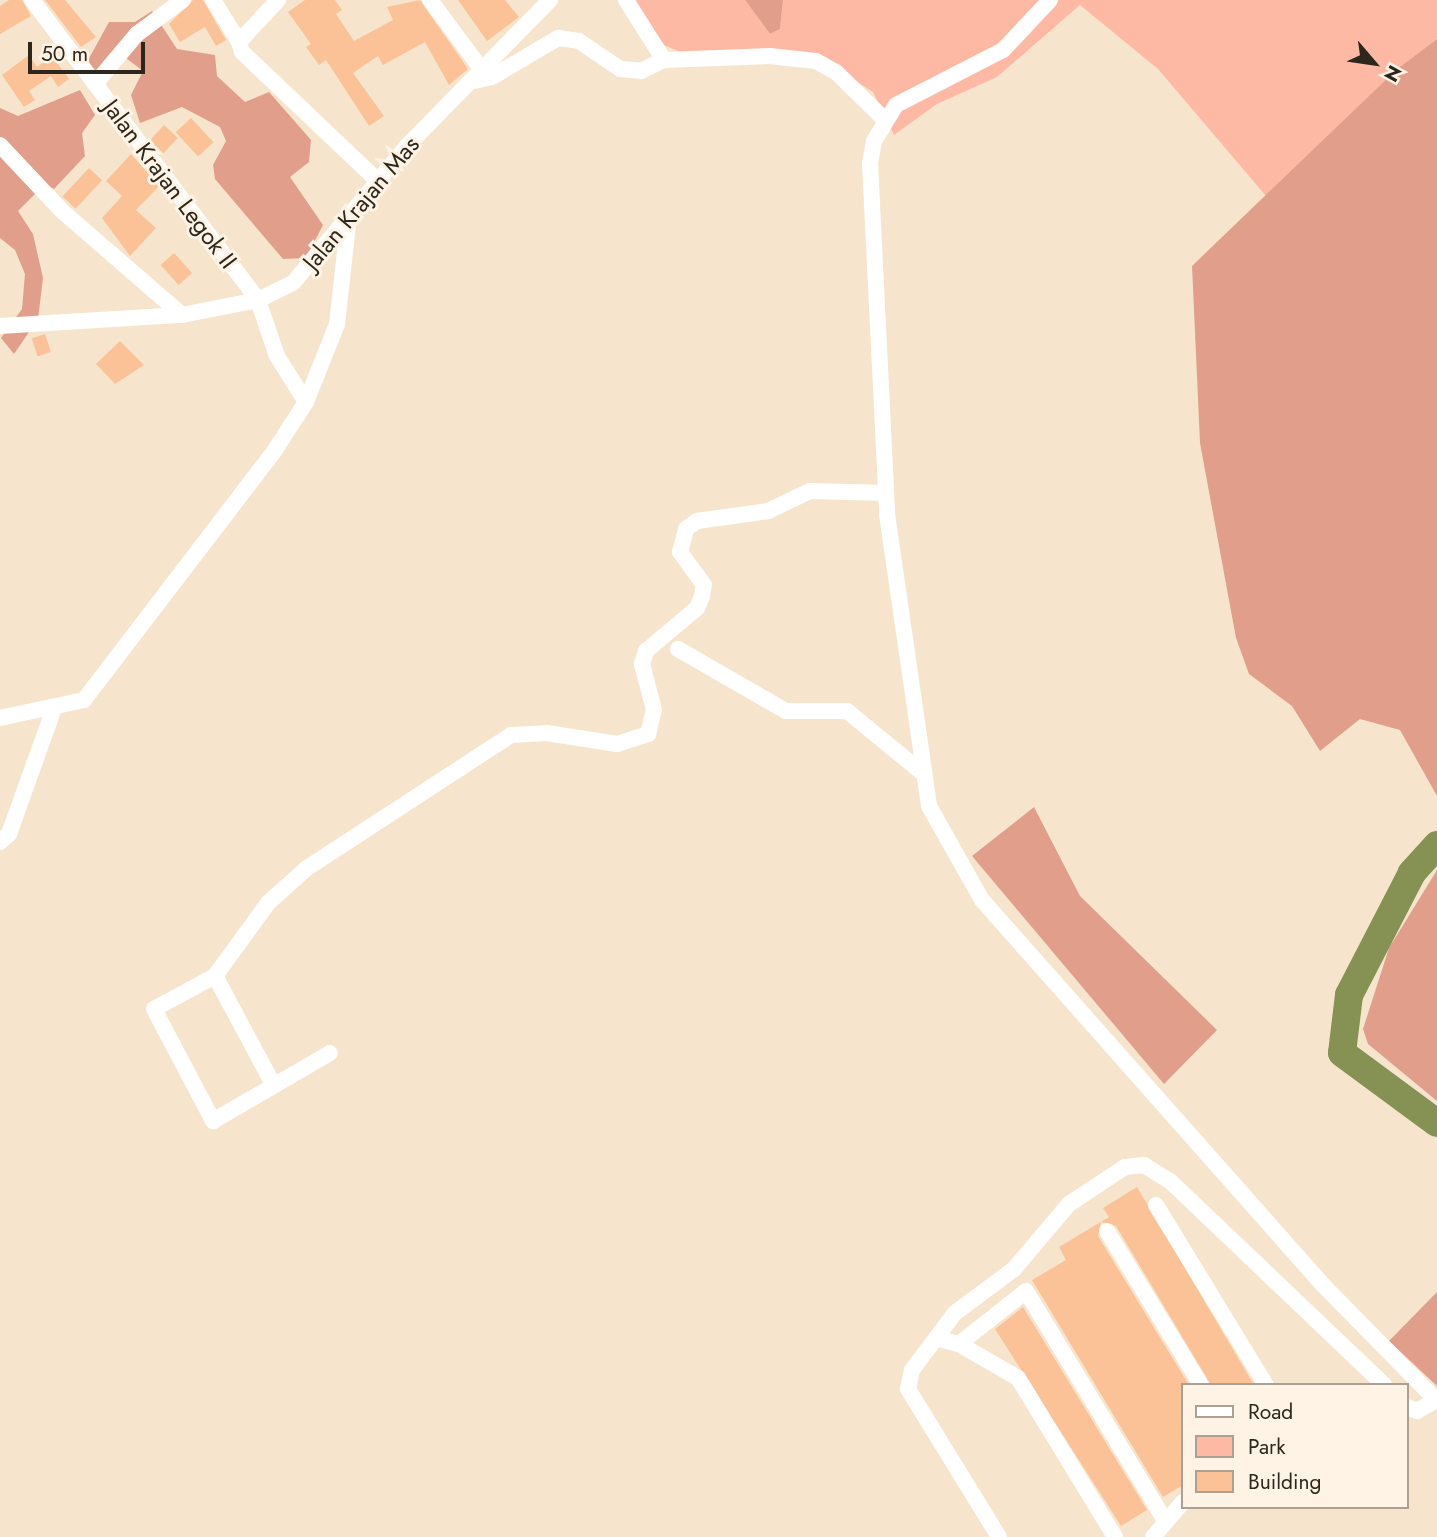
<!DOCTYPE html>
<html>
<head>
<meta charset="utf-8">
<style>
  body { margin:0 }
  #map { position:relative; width:1437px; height:1537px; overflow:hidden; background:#f6e5cc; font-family:Jost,sans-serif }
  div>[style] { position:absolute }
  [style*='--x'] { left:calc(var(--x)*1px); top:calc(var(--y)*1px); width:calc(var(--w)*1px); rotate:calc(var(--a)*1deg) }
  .green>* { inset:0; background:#feb9a5 }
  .forest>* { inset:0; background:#e19e8b }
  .river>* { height:28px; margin:-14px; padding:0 14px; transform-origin:14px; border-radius:14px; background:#859254 }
  .building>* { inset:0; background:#fbc298; transform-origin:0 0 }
  .minor>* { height:16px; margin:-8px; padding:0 8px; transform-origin:8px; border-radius:8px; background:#fff }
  span { translate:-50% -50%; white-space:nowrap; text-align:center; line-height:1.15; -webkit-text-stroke:6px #fef3e4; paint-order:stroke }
  .street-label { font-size:24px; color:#2d261d }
  .legend { position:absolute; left:1181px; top:1383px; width:228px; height:126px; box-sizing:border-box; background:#fef3e4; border:2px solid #aaa194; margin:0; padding:9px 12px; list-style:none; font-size:21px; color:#2d261d }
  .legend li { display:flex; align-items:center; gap:14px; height:35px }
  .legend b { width:35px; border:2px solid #aaa194 }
  .north { position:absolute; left:1339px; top:28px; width:70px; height:70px; -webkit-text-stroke:5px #fef3e4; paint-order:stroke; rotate:119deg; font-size:19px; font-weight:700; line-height:28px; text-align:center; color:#2d261d }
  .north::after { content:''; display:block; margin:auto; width:24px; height:32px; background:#2d261d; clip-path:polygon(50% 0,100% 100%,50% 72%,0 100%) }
  .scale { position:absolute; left:28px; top:42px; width:117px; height:32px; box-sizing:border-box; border:4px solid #2d261d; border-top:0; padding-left:9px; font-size:21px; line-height:24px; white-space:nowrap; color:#2d261d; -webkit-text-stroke:5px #fef3e4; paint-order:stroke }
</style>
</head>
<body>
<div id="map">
  <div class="green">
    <i style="clip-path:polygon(635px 0,745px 0,770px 34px,780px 29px,783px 0,1437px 0,1437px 39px,1397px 69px,1266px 196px,1158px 69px,1080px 5px,997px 77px,937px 104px,894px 135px,873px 92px,815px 55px,680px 52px,664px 45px)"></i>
  </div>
  <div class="forest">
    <i style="clip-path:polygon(745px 0,783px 0,780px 29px,770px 34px)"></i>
    <i style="clip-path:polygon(152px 11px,177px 49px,215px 55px,217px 76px,245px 102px,269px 92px,311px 140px,309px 162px,290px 177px,323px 225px,306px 258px,283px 259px,215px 179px,213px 165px,226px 141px,220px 127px,182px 107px,140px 123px,131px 95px,143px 71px,126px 58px,95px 74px,87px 62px,109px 22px,135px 22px)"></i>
    <i style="clip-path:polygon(1437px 39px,1437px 796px,1400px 730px,1360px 719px,1320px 751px,1292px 706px,1249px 674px,1236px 638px,1200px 443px,1192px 266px,1397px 69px)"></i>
    <i style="clip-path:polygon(80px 90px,95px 115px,82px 133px,85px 156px,54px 189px,45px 184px,18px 211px,33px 234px,43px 278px,38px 319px,14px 354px,1px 338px,22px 309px,25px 274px,15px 250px,0 238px,0 108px,18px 116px)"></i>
    <i style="clip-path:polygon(1034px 807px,1080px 896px,1217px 1030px,1164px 1084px,972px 856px)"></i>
    <i style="clip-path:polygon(1437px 870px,1437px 1101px,1368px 1044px,1363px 1029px,1389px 948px)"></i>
    <i style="clip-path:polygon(1437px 1292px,1437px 1386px,1389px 1341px)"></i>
  </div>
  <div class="river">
    <i style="--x:1437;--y:845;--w:38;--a:132"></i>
    <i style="--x:1412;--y:873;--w:137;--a:117.3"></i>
    <i style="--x:1349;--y:995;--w:58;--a:96.9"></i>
    <i style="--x:1342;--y:1053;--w:118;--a:36.4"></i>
  </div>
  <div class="building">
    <i style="clip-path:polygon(9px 0,22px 0,31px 16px,0 34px,0 6px)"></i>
    <i style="clip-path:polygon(45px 0,65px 0,96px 37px,81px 47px)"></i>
    <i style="clip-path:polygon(193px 0,203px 0,226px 40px,216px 46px,205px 27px,180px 42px,169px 24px)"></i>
    <i style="clip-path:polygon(305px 0,335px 0,342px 10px,336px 14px,354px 41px,393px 20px,387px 7px,420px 0,468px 69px,449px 85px,425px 42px,383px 65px,378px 56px,353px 73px,384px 116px,369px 126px,326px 60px,319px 65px,306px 47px,311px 44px,288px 12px)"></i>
    <i style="clip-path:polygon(458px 0,505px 0,519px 17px,487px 41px)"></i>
    <i style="clip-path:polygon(29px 55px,37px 67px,52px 56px,69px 79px,58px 87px,51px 76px,29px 91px,35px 100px,24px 107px,2px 75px)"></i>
    <i style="left:191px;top:118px;width:33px;height:21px;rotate:47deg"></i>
    <i style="left:164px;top:125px;width:19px;height:21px;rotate:43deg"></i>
    <i style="clip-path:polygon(131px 154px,159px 186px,136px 210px,156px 228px,130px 256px,102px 218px,122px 196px,106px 181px)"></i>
    <i style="left:89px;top:168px;width:18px;height:39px;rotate:43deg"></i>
    <i style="left:174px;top:253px;width:27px;height:18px;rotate:48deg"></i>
    <i style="left:45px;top:334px;width:19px;height:14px;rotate:72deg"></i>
    <i style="clip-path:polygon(120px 341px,144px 365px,115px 384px,96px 364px)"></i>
    <i style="clip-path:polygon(1137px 1187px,1254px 1385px,1211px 1385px,1116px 1226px,1101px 1222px,1098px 1236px,1189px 1385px,1183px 1385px,1183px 1485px,1163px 1497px,1032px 1280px,1066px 1260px,1059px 1247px,1109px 1217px,1103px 1208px)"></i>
    <i style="clip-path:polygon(1023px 1307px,1147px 1510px,1121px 1526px,995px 1329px)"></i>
  </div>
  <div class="minor">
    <i style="--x:32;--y:0;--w:376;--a:53"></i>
    <i style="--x:258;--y:300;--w:59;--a:71.3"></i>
    <i style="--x:277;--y:356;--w:54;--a:57.8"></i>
    <i style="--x:213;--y:0;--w:49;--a:58.2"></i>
    <i style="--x:278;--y:0;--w:57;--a:132.9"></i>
    <i style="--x:239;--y:42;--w:10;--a:73"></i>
    <i style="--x:242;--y:52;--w:189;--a:43.5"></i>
    <i style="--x:430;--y:0;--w:87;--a:53.4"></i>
    <i style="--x:626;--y:0;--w:71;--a:57.7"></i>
    <i style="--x:1050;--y:0;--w:69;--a:133.2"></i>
    <i style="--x:1003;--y:50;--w:120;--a:152.8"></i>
    <i style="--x:896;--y:105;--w:42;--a:121.4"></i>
    <i style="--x:874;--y:141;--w:22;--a:100"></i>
    <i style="--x:870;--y:163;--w:351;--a:87.2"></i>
    <i style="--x:887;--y:514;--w:295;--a:81.8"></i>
    <i style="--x:929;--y:806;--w:108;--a:60.6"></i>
    <i style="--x:982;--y:900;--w:514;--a:48.47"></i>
    <i style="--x:1323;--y:1285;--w:163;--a:45.5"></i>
    <i style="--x:470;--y:82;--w:23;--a:-13"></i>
    <i style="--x:492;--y:77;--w:77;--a:-30.6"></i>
    <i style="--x:558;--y:38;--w:21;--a:8"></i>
    <i style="--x:579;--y:41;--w:50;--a:34.3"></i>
    <i style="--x:620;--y:69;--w:21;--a:5"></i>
    <i style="--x:641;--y:71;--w:25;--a:-26"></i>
    <i style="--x:664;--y:60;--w:106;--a:-2.2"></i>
    <i style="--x:770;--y:56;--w:46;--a:6.2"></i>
    <i style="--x:816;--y:61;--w:23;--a:29"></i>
    <i style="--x:836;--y:72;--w:69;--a:44.4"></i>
    <i style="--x:95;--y:84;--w:65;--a:-50"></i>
    <i style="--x:137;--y:34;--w:57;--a:-36.5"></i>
    <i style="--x:0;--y:145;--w:91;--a:46.8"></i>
    <i style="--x:62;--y:211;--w:159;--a:40.9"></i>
    <i style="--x:0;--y:326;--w:182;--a:-3.5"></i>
    <i style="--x:182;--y:315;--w:77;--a:-11.2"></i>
    <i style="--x:258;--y:300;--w:39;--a:-26"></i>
    <i style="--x:293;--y:283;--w:180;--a:-50.2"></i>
    <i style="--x:408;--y:145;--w:203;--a:-45.6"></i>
    <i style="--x:678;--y:649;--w:125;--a:29.9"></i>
    <i style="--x:786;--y:711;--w:61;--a:0"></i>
    <i style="--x:847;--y:711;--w:99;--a:39.3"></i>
    <i style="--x:0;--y:718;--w:86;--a:-12.1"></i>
    <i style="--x:84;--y:700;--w:311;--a:-52.6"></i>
    <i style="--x:273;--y:453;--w:61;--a:-57.1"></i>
    <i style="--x:306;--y:402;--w:84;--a:-68.3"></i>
    <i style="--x:337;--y:324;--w:101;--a:-83.7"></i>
    <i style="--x:0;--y:842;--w:12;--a:-42"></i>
    <i style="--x:9;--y:834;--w:131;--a:-70.3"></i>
    <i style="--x:215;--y:976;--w:69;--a:151.6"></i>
    <i style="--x:154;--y:1009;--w:127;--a:62.2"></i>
    <i style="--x:213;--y:1121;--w:135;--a:-30.2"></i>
    <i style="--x:273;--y:1084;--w:123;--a:-118.2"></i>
    <i style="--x:215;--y:976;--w:90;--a:-54"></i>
    <i style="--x:268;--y:903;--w:52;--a:-41.9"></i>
    <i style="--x:307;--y:868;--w:244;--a:-33.1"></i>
    <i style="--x:511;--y:735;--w:36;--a:-3"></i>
    <i style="--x:547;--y:733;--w:71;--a:8.9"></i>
    <i style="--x:617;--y:744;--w:33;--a:-18"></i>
    <i style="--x:648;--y:734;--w:25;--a:-76"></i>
    <i style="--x:654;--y:710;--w:48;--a:-104.6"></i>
    <i style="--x:642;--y:664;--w:14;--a:-73"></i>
    <i style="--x:646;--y:651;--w:67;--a:-40.1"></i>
    <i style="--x:697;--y:608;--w:13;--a:-67"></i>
    <i style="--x:702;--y:596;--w:11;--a:-80"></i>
    <i style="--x:704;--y:585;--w:41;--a:-126"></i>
    <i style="--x:680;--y:552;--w:24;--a:-75"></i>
    <i style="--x:686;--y:529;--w:14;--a:-36"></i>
    <i style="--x:697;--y:521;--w:72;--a:-8"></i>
    <i style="--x:768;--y:511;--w:47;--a:-25.5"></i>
    <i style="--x:810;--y:491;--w:76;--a:1.5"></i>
    <i style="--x:1156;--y:1205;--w:211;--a:58.6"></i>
    <i style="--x:1107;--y:1231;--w:180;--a:58.6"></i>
    <i style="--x:936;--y:1338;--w:24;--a:15"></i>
    <i style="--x:959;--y:1344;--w:85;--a:-38.3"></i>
    <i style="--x:1026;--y:1291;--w:270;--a:58.8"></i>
    <i style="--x:959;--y:1344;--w:68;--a:30"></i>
    <i style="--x:1018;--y:1378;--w:186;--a:58.6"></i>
    <i style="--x:1407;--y:1407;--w:11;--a:22"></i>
    <i style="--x:1417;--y:1411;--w:22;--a:-30"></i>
    <i style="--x:999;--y:1537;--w:174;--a:-121.6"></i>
    <i style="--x:908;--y:1389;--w:19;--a:-78"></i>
    <i style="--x:912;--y:1370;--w:71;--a:-53"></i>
    <i style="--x:955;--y:1313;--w:74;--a:-36.7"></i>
    <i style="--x:1014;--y:1269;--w:85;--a:-49.8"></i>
    <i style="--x:1069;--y:1204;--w:67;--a:-33.5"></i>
    <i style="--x:1125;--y:1167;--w:19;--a:-6"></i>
    <i style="--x:1144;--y:1165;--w:31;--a:32"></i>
    <i style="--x:1170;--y:1181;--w:296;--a:43.6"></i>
    <i style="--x:1153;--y:1537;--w:46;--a:-49.4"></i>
  </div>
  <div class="street-label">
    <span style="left:170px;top:184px;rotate:53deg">Jalan Krajan Legok II</span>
    <span style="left:361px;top:203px;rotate:-50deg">Jalan Krajan Mas</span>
  </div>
  <ul class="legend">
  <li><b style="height:9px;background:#fff"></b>Road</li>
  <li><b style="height:19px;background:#feb9a5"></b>Park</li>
  <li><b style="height:19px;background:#fbc298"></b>Building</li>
  </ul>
  <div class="north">N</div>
  <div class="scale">50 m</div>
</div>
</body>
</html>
